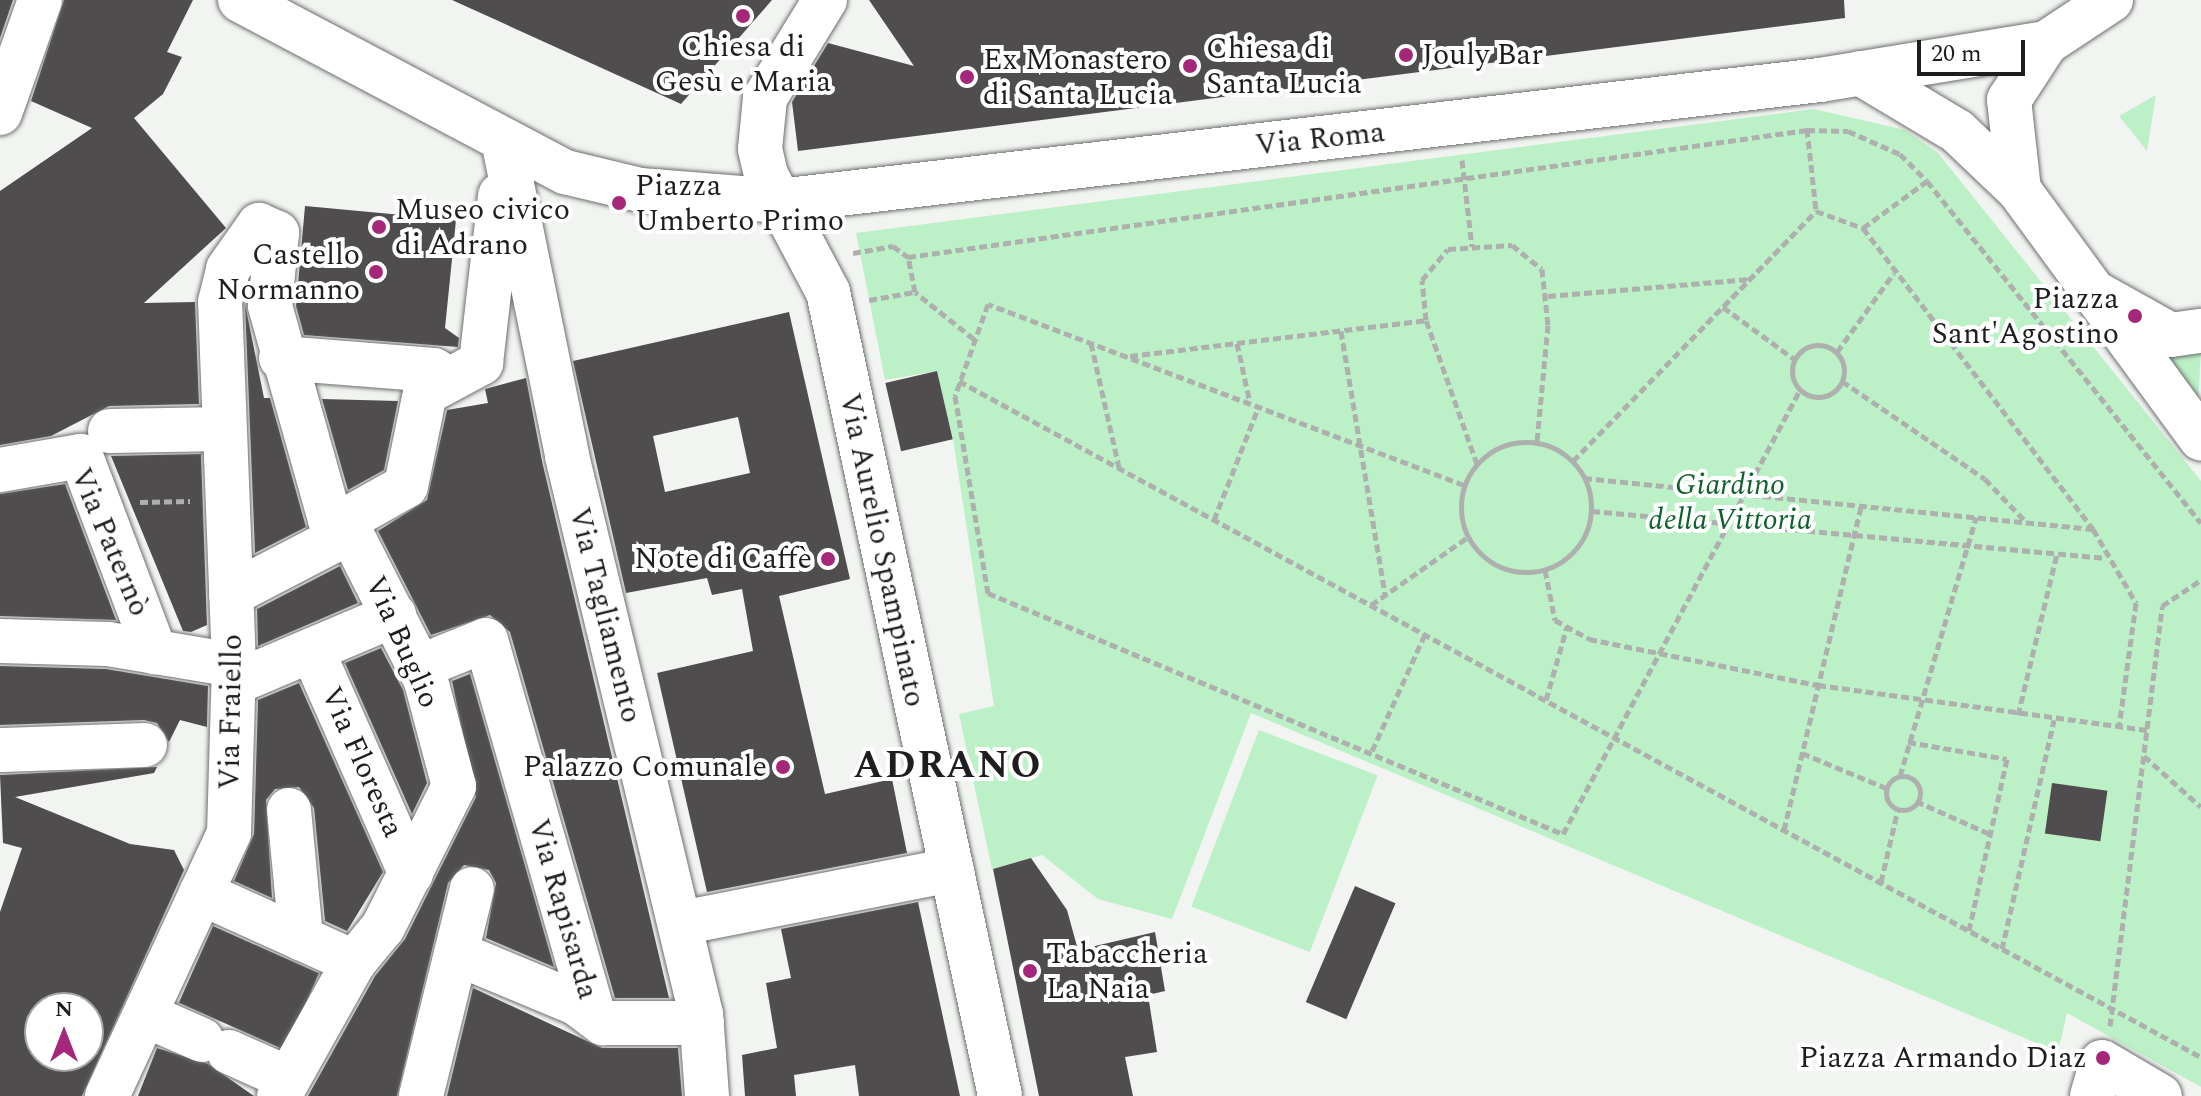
<!DOCTYPE html>
<html>
<head>
<meta charset="utf-8">
<style>
  body { margin:0 }
  #map { position:relative; width:2201px; height:1096px; overflow:hidden; background:#f1f4f1; font-family:Spectral,serif }
  div>[style] { position:absolute }
  [style*='--x'] { left:calc(var(--x)*1px); top:calc(var(--y)*1px); width:calc(var(--w)*1px); rotate:calc(var(--a)*1deg) }
  .green>* { inset:0; background:#bcf0c7; transform-origin:0 0 }
  .building>* { inset:0; background:#504d4e; transform-origin:0 0 }
  .path>* { height:5px; margin-top:-2.5px; transform-origin:0; background:repeating-linear-gradient(90deg,#aeb0ae 0 8px,transparent 0 12px) }
  .path>.ring { margin:-2.5px; padding:0; box-sizing:content-box; background:none; border:5px solid #aeb0ae; border-radius:50% }
  .roads { filter:drop-shadow(0 0 2px #6d6f6d) drop-shadow(0 0 2px #6d6f6d) }
  .minor>* { height:44px; margin:-22px; padding:0 22px; transform-origin:22px; border-radius:22px; background:#fff }
  .dots>* { width:22px; height:22px; translate:-50% -50%; box-sizing:border-box; border:4px solid #fff; border-radius:50% }
  span { translate:-50% -50%; white-space:nowrap; text-align:center; line-height:1.15; -webkit-text-stroke:8px #fff; paint-order:stroke }
  .poi-label { font-size:30px; color:#1d1e1d }
  .left { translate:0 -50%; text-align:left }
  .right { translate:-100% -50%; text-align:right }
  .street-label { font-size:30px; color:#1d1e1d }
  .park-label { font-size:30px; color:#116130; font-style:italic }
  .district-label { font-size:38px; color:#1d1e1d; font-weight:700; letter-spacing:2px }
  .north { position:absolute; left:24px; top:992px; width:80px; height:80px; box-sizing:border-box; background:#fff; border:2px solid #a5a5a5; border-radius:50%; rotate:0deg; font-size:22px; font-weight:700; line-height:32px; text-align:center; color:#1d1e1d }
  .north::after { content:''; display:block; margin:auto; width:28px; height:36px; background:#a42779; clip-path:polygon(50% 0,100% 100%,50% 72%,0 100%) }
  .scale { position:absolute; left:1917px; top:40px; width:108px; height:36px; box-sizing:border-box; border:4px solid #1d1e1d; border-top:0; padding-left:10px; font-size:24px; line-height:28px; white-space:nowrap; color:#1d1e1d; -webkit-text-stroke:6px #fff; paint-order:stroke }
</style>
</head>
<body>
<div id="map">
  <div class="green">
    <i style="clip-path:polygon(2156px 95px,2147px 151px,2119px 116px)"></i>
    <i style="clip-path:polygon(1814px 109px,1905px 130px,1938px 153px,2201px 481px,2201px 1087px,2067px 1013px,2058px 1052px,1251px 713px,1172px 919px,1098px 899px,1042px 855px,992px 869px,959px 714px,994px 706px,953px 439px,937px 371px,885px 380px,856px 233px)"></i>
    <i style="clip-path:polygon(2150px 348px,2201px 348px,2198px 407px)"></i>
    <i style="left:1259px;top:730px;width:127px;height:189px;rotate:21deg"></i>
  </div>
  <div class="building">
    <i style="clip-path:polygon(0 0,13px 0,0 38px)"></i>
    <i style="clip-path:polygon(64px 0,193px 0,167px 52px,182px 57px,163px 94px,134px 118px,226px 228px,144px 303px,195px 302px,199px 404px,109px 406px,51px 436px,0 445px,0 191px,92px 128px,31px 101px)"></i>
    <i style="clip-path:polygon(452px 0,772px 0,681px 104px)"></i>
    <i style="clip-path:polygon(869px 0,1844px 0,1845px 18px,798px 151px,792px 102px,828px 43px,914px 66px)"></i>
    <i style="clip-path:polygon(305px 206px,456px 220px,445px 328px,459px 338px,458px 347px,304px 335px,296px 306px)"></i>
    <i style="clip-path:polygon(245px 304px,264px 398px,270px 398px,306px 527px,255px 553px)"></i>
    <i style="clip-path:polygon(evenodd,789px 312px,850px 579px,779px 596px,825px 794px,892px 779px,907px 853px,707px 892px,657px 673px,753px 651px,742px 589px,712px 595px,707px 578px,626px 593px,573px 361px,789px 312px,738px 417px,750px 473px,665px 492px,653px 436px,738px 417px)"></i>
    <i style="left:937px;top:371px;width:70px;height:53px;rotate:77deg"></i>
    <i style="clip-path:polygon(526px 378px,542px 461px,669px 998px,615px 998px,510px 632px,490px 615px,431px 635px,378px 531px,427px 500px,447px 410px,488px 403px,485px 389px)"></i>
    <i style="clip-path:polygon(322px 399px,398px 401px,384px 470px,348px 490px)"></i>
    <i style="clip-path:polygon(201px 454px,207px 625px,191px 632px,183px 631px,111px 456px)"></i>
    <i style="clip-path:polygon(65px 484px,116px 620px,0 616px,0 494px)"></i>
    <i style="clip-path:polygon(340px 566px,358px 603px,258px 646px,257px 609px)"></i>
    <i style="clip-path:polygon(381px 648px,403px 690px,427px 783px,412px 814px,345px 663px)"></i>
    <i style="clip-path:polygon(0 666px,106px 669px,208px 686px,207px 727px,180px 720px,169px 742px,157px 723px,144px 720px,0 725px)"></i>
    <i style="clip-path:polygon(470px 674px,554px 967px,486px 938px,496px 883px,489px 870px,464px 865px,448px 883px,397px 1096px,308px 1096px,375px 976px,405px 939px,476px 797px,452px 681px)"></i>
    <i style="clip-path:polygon(299px 683px,383px 872px,347px 931px,325px 921px,314px 808px,299px 787px,275px 789px,266px 800px,272px 898px,234px 881px,254px 834px,258px 700px)"></i>
    <i style="clip-path:polygon(evenodd,157px 767px,154px 773px,15px 797px,130px 844px,174px 850px,184px 870px,82px 1096px,0 1096px,0 912px,22px 848px,3px 843px,0 775px,157px 767px,40px 1008px,88px 1008px,88px 1056px,40px 1056px,40px 1008px)"></i>
    <i style="left:2052px;top:783px;width:56px;height:51px;rotate:8deg"></i>
    <i style="clip-path:polygon(1031px 858px,1067px 910px,1078px 950px,1155px 932px,1165px 991px,1148px 995px,1157px 1052px,1125px 1057px,1133px 1096px,1039px 1096px,993px 869px)"></i>
    <i style="left:1355px;top:886px;width:44px;height:126px;rotate:23deg"></i>
    <i style="clip-path:polygon(918px 902px,960px 1096px,859px 1096px,855px 1065px,794px 1075px,796px 1096px,745px 1096px,742px 1055px,777px 1048px,766px 983px,791px 978px,781px 929px)"></i>
    <i style="left:213px;top:926px;width:116px;height:84px;rotate:24deg"></i>
    <i style="clip-path:polygon(473px 988px,602px 1048px,678px 1048px,682px 1096px,447px 1096px)"></i>
    <i style="clip-path:polygon(157px 1048px,208px 1064px,254px 1096px,138px 1096px)"></i>
  </div>
  <div class="path">
    <i style="--x:1807;--y:129;--w:82;--a:83.7"></i>
    <i style="--x:1462;--y:160;--w:87;--a:83.4"></i>
    <i style="--x:1816;--y:211;--w:50;--a:19.9"></i>
    <i style="--x:1863;--y:228;--w:379;--a:52.6"></i>
    <i style="--x:2093;--y:529;--w:86;--a:59.8"></i>
    <i style="--x:2136;--y:603;--w:125;--a:97.8"></i>
    <i style="--x:1863;--y:228;--w:79;--a:-36.3"></i>
    <i style="--x:853;--y:253;--w:41;--a:-9.9"></i>
    <i style="--x:893;--y:246;--w:19;--a:36"></i>
    <i style="--x:1548;--y:296;--w:203;--a:-4.8"></i>
    <i style="--x:869;--y:300;--w:46;--a:-10.1"></i>
    <i style="--x:1723;--y:307;--w:88;--a:36.2"></i>
    <i style="--x:1341;--y:331;--w:266;--a:80.5"></i>
    <i style="--x:974;--y:339;--w:75;--a:-141.5"></i>
    <i style="--x:915;--y:292;--w:36;--a:-101"></i>
    <i style="--x:908;--y:257;--w:908;--a:-8.04"></i>
    <i style="--x:1807;--y:130;--w:41;--a:1.4"></i>
    <i style="--x:1848;--y:131;--w:57;--a:23.9"></i>
    <i style="--x:1900;--y:154;--w:38;--a:45"></i>
    <i style="--x:1927;--y:181;--w:438;--a:51.3"></i>
    <i style="--x:1091;--y:343;--w:127;--a:77.3"></i>
    <i style="--x:1237;--y:343;--w:61;--a:77.8"></i>
    <i class="ring" style="left:1792px;top:345px;width:47px;height:47px"></i>
    <i style="--x:1837;--y:352;--w:97;--a:-54.2"></i>
    <i style="--x:1130;--y:356;--w:298;--a:-6.9"></i>
    <i style="--x:959;--y:381;--w:1414;--a:28.56"></i>
    <i style="--x:1842;--y:381;--w:173;--a:34.4"></i>
    <i style="--x:1985;--y:479;--w:61;--a:46.3"></i>
    <i class="ring" style="left:1461px;top:442px;width:125px;height:125px"></i>
    <i style="--x:1573;--y:461;--w:349;--a:-45.8"></i>
    <i style="--x:1477;--y:464;--w:153;--a:-109.5"></i>
    <i style="--x:1426;--y:320;--w:40;--a:-95.7"></i>
    <i style="--x:1422;--y:280;--w:40;--a:-50"></i>
    <i style="--x:1448;--y:249;--w:64;--a:-3.6"></i>
    <i style="--x:1512;--y:245;--w:38;--a:39"></i>
    <i style="--x:1542;--y:269;--w:56;--a:83.9"></i>
    <i style="--x:1548;--y:325;--w:118;--a:95.4"></i>
    <i style="--x:1584;--y:478;--w:511;--a:5.73"></i>
    <i style="--x:1464;--y:485;--w:509;--a:-159.18"></i>
    <i style="--x:988;--y:304;--w:98;--a:109.7"></i>
    <i style="--x:955;--y:396;--w:200;--a:80.5"></i>
    <i style="--x:988;--y:593;--w:623;--a:22.74"></i>
    <i style="--x:1563;--y:834;--w:503;--a:-61.91"></i>
    <i style="--x:140;--y:502;--w:50;--a:-1.1"></i>
    <i style="--x:1592;--y:511;--w:516;--a:5.22"></i>
    <i style="--x:1214;--y:520;--w:123;--a:-68.5"></i>
    <i style="--x:1545;--y:570;--w:51;--a:78.7"></i>
    <i style="--x:1555;--y:620;--w:39;--a:29"></i>
    <i style="--x:1589;--y:639;--w:234;--a:11.4"></i>
    <i style="--x:1818;--y:685;--w:332;--a:7.8"></i>
    <i style="--x:1371;--y:605;--w:118;--a:-35"></i>
    <i style="--x:1546;--y:700;--w:76;--a:-74"></i>
    <i style="--x:2018;--y:715;--w:166;--a:-76.4"></i>
    <i style="--x:1908;--y:742;--w:100;--a:9.7"></i>
    <i style="--x:2007;--y:759;--w:176;--a:102.5"></i>
    <i style="--x:1372;--y:751;--w:128;--a:-65.6"></i>
    <i style="--x:1802;--y:753;--w:91;--a:22.6"></i>
    <i style="--x:2144;--y:756;--w:76;--a:41.8"></i>
    <i style="--x:1900;--y:776;--w:270;--a:-73.6"></i>
    <i class="ring" style="left:1886px;top:776px;width:29px;height:29px"></i>
    <i style="--x:1916;--y:801;--w:81;--a:24"></i>
    <i style="--x:1784;--y:830;--w:333;--a:-76.6"></i>
    <i style="--x:1881;--y:882;--w:75;--a:-76.9"></i>
    <i style="--x:2002;--y:949;--w:235;--a:-77.2"></i>
    <i style="--x:2110;--y:1026;--w:423;--a:-82.9"></i>
    <i style="--x:2162;--y:606;--w:47;--a:-33.7"></i>
  </div>
  <div class="roads">
    <div class="minor">
      <i style="--x:240;--y:0;--w:368;--a:27.9"></i>
      <i style="--x:565;--y:172;--w:77;--a:13.5"></i>
      <i style="--x:640;--y:190;--w:139;--a:4.5"></i>
      <i style="--x:779;--y:201;--w:1048;--a:-6.63"></i>
      <i style="--x:1820;--y:80;--w:229;--a:-9.3"></i>
      <i style="--x:2046;--y:43;--w:78;--a:-33.5"></i>
      <i style="--x:825;--y:0;--w:115;--a:121.5"></i>
      <i style="--x:765;--y:98;--w:51;--a:95.6"></i>
      <i style="--x:760;--y:149;--w:27;--a:77"></i>
      <i style="--x:766;--y:175;--w:132;--a:62.1"></i>
      <i style="--x:828;--y:292;--w:822;--a:77.92"></i>
      <i style="--x:1860;--y:73;--w:113;--a:30.9"></i>
      <i style="--x:1957;--y:131;--w:86;--a:43.6"></i>
      <i style="--x:2019;--y:190;--w:308;--a:53.8"></i>
      <i style="--x:0;--y:113;--w:120;--a:-70.5"></i>
      <i style="--x:504;--y:145;--w:317;--a:78.5"></i>
      <i style="--x:567;--y:456;--w:574;--a:76.5"></i>
      <i style="--x:701;--y:1014;--w:82;--a:85.8"></i>
      <i style="--x:2019;--y:190;--w:91;--a:-96.3"></i>
      <i style="--x:2009;--y:100;--w:68;--a:-57"></i>
      <i style="--x:2099;--y:295;--w:82;--a:29.1"></i>
      <i style="--x:2171;--y:335;--w:30;--a:-8"></i>
      <i style="--x:281;--y:358;--w:153;--a:4.5"></i>
      <i style="--x:434;--y:370;--w:18;--a:34"></i>
      <i style="--x:110;--y:431;--w:114;--a:-1"></i>
      <i style="--x:0;--y:470;--w:82;--a:-9.8"></i>
      <i style="--x:81;--y:456;--w:210;--a:69.3"></i>
      <i style="--x:231;--y:594;--w:110;--a:-27.5"></i>
      <i style="--x:329;--y:543;--w:34;--a:-50"></i>
      <i style="--x:351;--y:517;--w:63;--a:-29.4"></i>
      <i style="--x:406;--y:486;--w:95;--a:-78.5"></i>
      <i style="--x:425;--y:393;--w:64;--a:-28.2"></i>
      <i style="--x:481;--y:363;--w:169;--a:-83.5"></i>
      <i style="--x:0;--y:641;--w:108;--a:1.6"></i>
      <i style="--x:108;--y:644;--w:128;--a:9.5"></i>
      <i style="--x:312;--y:650;--w:245;--a:66.2"></i>
      <i style="--x:419;--y:667;--w:72;--a:-21.9"></i>
      <i style="--x:486;--y:640;--w:391;--a:74"></i>
      <i style="--x:234;--y:683;--w:174;--a:-23"></i>
      <i style="--x:0;--y:750;--w:145;--a:-2"></i>
      <i style="--x:289;--y:810;--w:129;--a:84.6"></i>
      <i style="--x:201;--y:893;--w:168;--a:24.3"></i>
      <i style="--x:681;--y:923;--w:276;--a:-11.1"></i>
      <i style="--x:458;--y:954;--w:128;--a:22.6"></i>
      <i style="--x:576;--y:1003;--w:34;--a:37"></i>
      <i style="--x:603;--y:1023;--w:99;--a:0"></i>
      <i style="--x:145;--y:1015;--w:62;--a:23.7"></i>
      <i style="--x:229;--y:1052;--w:61;--a:24.1"></i>
      <i style="--x:107;--y:1096;--w:290;--a:-65.1"></i>
      <i style="--x:229;--y:833;--w:168;--a:-88.3"></i>
      <i style="--x:234;--y:665;--w:363;--a:-92.2"></i>
      <i style="--x:220;--y:302;--w:34;--a:-76"></i>
      <i style="--x:228;--y:269;--w:54;--a:-54.8"></i>
      <i style="--x:259;--y:225;--w:20;--a:24"></i>
      <i style="--x:277;--y:233;--w:73;--a:95.5"></i>
      <i style="--x:270;--y:306;--w:222;--a:74.3"></i>
      <i style="--x:330;--y:520;--w:23;--a:29"></i>
      <i style="--x:350;--y:531;--w:168;--a:63.1"></i>
      <i style="--x:426;--y:681;--w:109;--a:75.1"></i>
      <i style="--x:454;--y:786;--w:158;--a:116.7"></i>
      <i style="--x:383;--y:927;--w:45;--a:129.6"></i>
      <i style="--x:354;--y:962;--w:154;--a:119.2"></i>
      <i style="--x:421;--y:1096;--w:213;--a:-76.2"></i>
      <i style="--x:2092;--y:1096;--w:35;--a:-74"></i>
      <i style="--x:2102;--y:1062;--w:67;--a:30.4"></i>
    </div>
  </div>
  <div class="dots">
    <i style="left:743px;top:16px;background:#a42779"></i>
    <i style="left:1406px;top:55px;background:#a42779"></i>
    <i style="left:1190px;top:66px;background:#a42779"></i>
    <i style="left:967px;top:77px;background:#a42779"></i>
    <i style="left:619px;top:203px;background:#a42779"></i>
    <i style="left:379px;top:227px;background:#a42779"></i>
    <i style="left:376px;top:272px;background:#a42779"></i>
    <i style="left:2135px;top:316px;background:#a42779"></i>
    <i style="left:828px;top:559px;background:#a42779"></i>
    <i style="left:783px;top:767px;background:#a42779"></i>
    <i style="left:1030px;top:971px;background:#a42779"></i>
    <i style="left:2103px;top:1058px;background:#a42779"></i>
  </div>
  <div class="poi-label">
    <span style="left:743px;top:64px">Chiesa di<br>Gesù e Maria</span>
    <span class="left" style="left:1206px;top:66px">Chiesa di<br>Santa Lucia</span>
    <span class="left" style="left:1422px;top:55px">Jouly Bar</span>
    <span class="left" style="left:983px;top:77px">Ex Monastero<br>di Santa Lucia</span>
    <span class="left" style="left:635px;top:203px">Piazza<br>Umberto Primo</span>
    <span class="left" style="left:395px;top:227px">Museo civico<br>di Adrano</span>
    <span class="right" style="left:360px;top:272px">Castello<br>Normanno</span>
    <span class="right" style="left:2119px;top:316px">Piazza<br>Sant'Agostino</span>
    <span class="right" style="left:812px;top:559px">Note di Caffè</span>
    <span class="right" style="left:767px;top:767px">Palazzo Comunale</span>
    <span class="left" style="left:1046px;top:971px">Tabaccheria<br>La Naia</span>
    <span class="right" style="left:2087px;top:1058px">Piazza Armando Diaz</span>
  </div>
  <div class="street-label">
    <span style="left:1320px;top:139px;rotate:-6deg">Via Roma</span>
    <span style="left:110px;top:542px;rotate:67deg">Via Paternò</span>
    <span style="left:882px;top:550px;rotate:78deg">Via Aurelio Spampinato</span>
    <span style="left:605px;top:615px;rotate:76deg">Via Tagliamento</span>
    <span style="left:402px;top:642px;rotate:66deg">Via Buglio</span>
    <span style="left:231px;top:712px;rotate:-89deg">Via Fraiello</span>
    <span style="left:362px;top:762px;rotate:66deg">Via Floresta</span>
    <span style="left:563px;top:909px;rotate:74deg">Via Rapisarda</span>
  </div>
  <div class="park-label">
    <span style="left:1730px;top:502px">Giardino<br>della Vittoria</span>
  </div>
  <div class="district-label">
    <span style="left:948px;top:767px">ADRANO</span>
  </div>
  <div class="north">N</div>
  <div class="scale">20 m</div>
</div>
</body>
</html>
